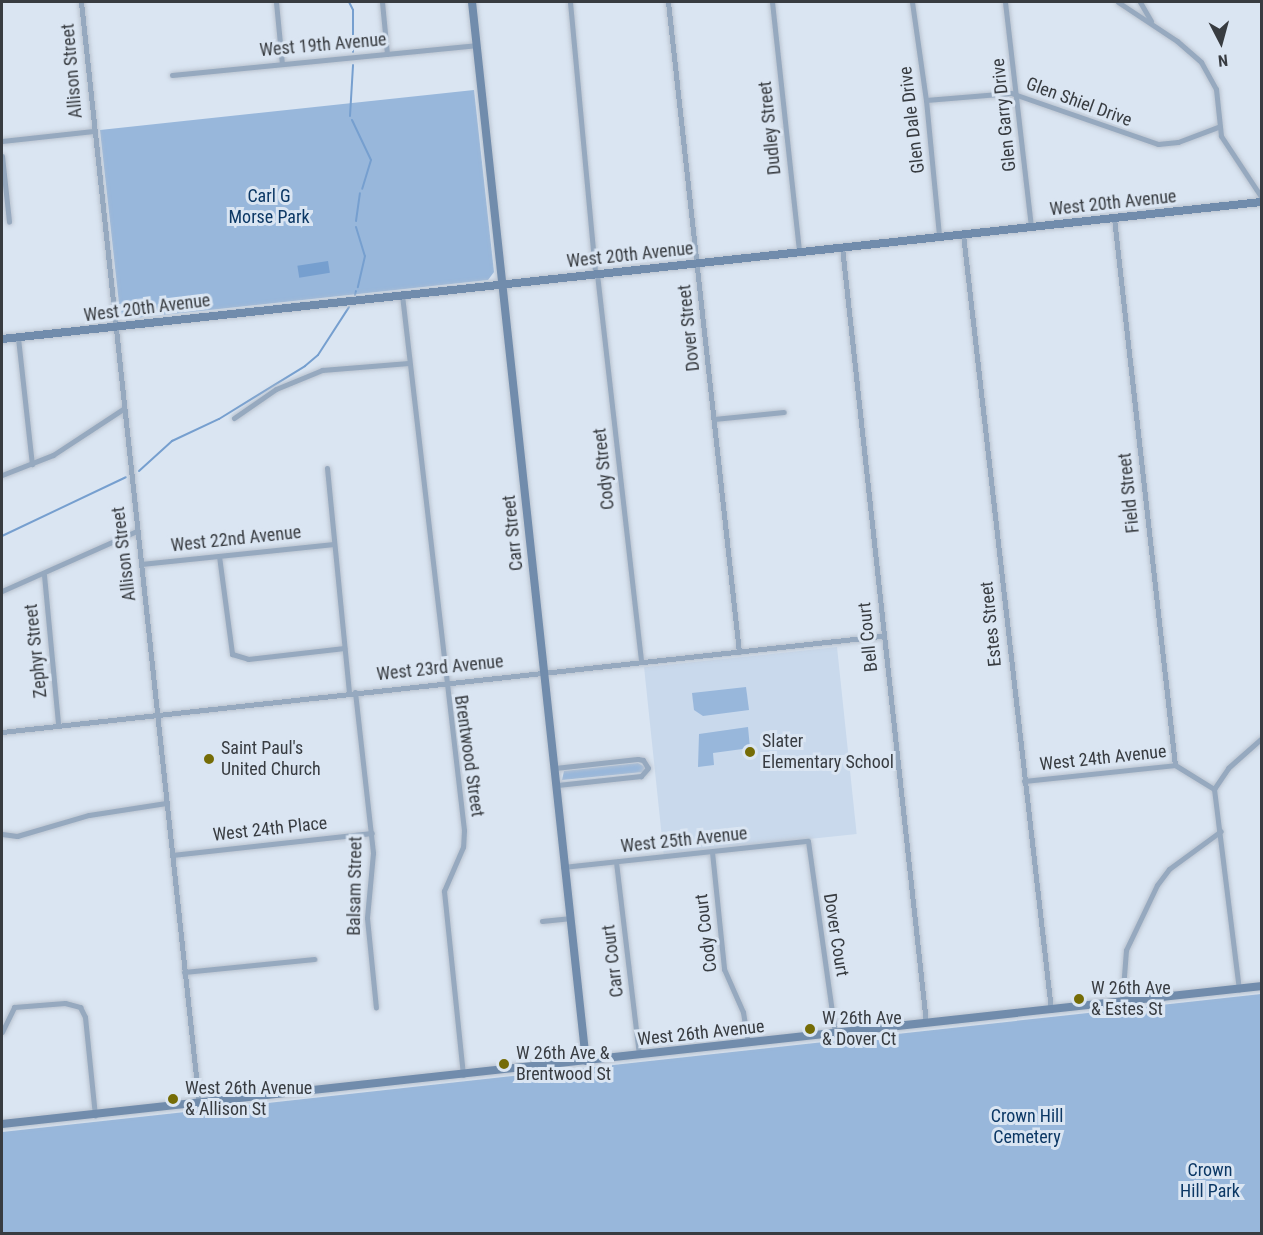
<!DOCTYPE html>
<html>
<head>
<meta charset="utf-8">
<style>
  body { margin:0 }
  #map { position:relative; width:1263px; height:1235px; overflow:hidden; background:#dae5f2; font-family:"Roboto Condensed",sans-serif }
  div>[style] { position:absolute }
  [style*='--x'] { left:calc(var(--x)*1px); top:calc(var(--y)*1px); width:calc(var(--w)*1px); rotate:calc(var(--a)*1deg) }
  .built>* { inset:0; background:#c9d9ec; transform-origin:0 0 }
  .green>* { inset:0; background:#98b7db }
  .water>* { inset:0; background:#769fcf; transform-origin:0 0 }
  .stream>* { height:2px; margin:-1px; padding:0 1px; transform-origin:1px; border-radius:1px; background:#769fcf }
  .roads { filter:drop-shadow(0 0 2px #bac3cf) drop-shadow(0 0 2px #bac3cf) }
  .street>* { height:5px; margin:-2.5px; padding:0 2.5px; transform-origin:2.5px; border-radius:2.5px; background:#96a9bf }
  .secondary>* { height:8px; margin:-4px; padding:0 4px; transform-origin:4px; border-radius:4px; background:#718cac }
  .dots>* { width:16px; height:16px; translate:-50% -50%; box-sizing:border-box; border:3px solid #dae5f2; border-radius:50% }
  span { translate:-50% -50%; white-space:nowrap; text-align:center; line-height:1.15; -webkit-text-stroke:6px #dae5f2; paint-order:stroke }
  .street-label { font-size:18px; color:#383c41 }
  .park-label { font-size:18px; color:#0c3865 }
  .poi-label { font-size:18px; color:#383c41 }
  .left { translate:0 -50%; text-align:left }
  .frame { position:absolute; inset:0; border:3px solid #383c41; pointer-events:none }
  .north { position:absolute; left:1191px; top:12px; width:60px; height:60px; -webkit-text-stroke:4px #dae5f2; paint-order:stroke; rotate:174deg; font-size:16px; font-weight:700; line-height:24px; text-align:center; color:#383c41 }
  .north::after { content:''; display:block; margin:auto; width:21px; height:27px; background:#383c41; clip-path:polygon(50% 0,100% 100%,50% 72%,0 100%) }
</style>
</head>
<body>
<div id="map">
  <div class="built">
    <i style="left:837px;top:647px;width:188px;height:194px;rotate:84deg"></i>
  </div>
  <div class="green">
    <i style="clip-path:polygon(474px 90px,494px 272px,488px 280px,126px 319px,120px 313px,100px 130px)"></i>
    <i style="clip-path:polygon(746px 687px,749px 710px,703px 716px,694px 710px,692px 693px)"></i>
    <i style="clip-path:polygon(748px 727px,750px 748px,713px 753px,714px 765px,698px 767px,699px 734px)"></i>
    <i style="clip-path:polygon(638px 763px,645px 767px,643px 772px,562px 780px,564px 771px)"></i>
    <i style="clip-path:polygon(1261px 994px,1261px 1233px,2px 1233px,2px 1132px)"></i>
  </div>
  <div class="water">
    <i style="left:328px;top:261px;width:12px;height:31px;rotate:81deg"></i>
  </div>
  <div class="stream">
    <i style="--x:349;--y:2;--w:9;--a:63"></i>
    <i style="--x:353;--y:10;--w:42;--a:90"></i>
    <i style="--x:350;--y:116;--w:51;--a:-86.6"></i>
    <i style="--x:352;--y:120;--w:44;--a:64.6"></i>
    <i style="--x:371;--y:160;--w:30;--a:107"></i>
    <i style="--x:356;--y:221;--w:28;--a:-82"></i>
    <i style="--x:356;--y:227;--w:30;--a:73"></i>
    <i style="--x:365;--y:256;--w:32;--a:103"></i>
    <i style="--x:355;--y:295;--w:4;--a:-76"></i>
    <i style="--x:139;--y:471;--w:45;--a:-42.3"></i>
    <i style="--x:172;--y:441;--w:52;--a:-25.1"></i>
    <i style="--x:219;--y:419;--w:101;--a:-31.6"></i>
    <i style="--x:305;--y:366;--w:17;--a:-40"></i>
    <i style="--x:318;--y:355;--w:57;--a:-57.1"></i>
    <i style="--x:2;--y:536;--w:137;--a:-25.4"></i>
  </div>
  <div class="roads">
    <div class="street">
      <i style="--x:81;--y:2;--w:1108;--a:83.89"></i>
      <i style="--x:276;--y:2;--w:62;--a:84.5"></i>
      <i style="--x:382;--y:2;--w:52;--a:84.5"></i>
      <i style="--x:570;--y:2;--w:273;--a:84.7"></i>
      <i style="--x:668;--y:2;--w:654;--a:83.77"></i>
      <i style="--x:772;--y:2;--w:251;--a:83.8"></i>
      <i style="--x:912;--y:2;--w:99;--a:81.9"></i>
      <i style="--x:926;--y:100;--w:137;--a:84.5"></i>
      <i style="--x:1005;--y:2;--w:226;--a:83.4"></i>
      <i style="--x:1118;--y:2;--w:71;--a:33.5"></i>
      <i style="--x:1177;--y:41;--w:32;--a:41"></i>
      <i style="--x:1201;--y:62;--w:31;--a:61"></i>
      <i style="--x:1216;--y:89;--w:47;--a:83.9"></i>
      <i style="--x:1221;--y:136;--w:74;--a:56.5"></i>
      <i style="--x:1140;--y:2;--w:22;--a:60"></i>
      <i style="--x:172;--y:75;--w:305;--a:-5.6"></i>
      <i style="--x:926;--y:100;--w:85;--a:-4.7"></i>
      <i style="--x:1011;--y:93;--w:156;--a:19.1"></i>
      <i style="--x:1158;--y:144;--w:20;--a:-6"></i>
      <i style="--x:1178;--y:142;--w:43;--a:-20.6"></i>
      <i style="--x:2;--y:141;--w:92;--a:-6.3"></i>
      <i style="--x:2;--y:156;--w:66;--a:83.9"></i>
      <i style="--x:1114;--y:218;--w:550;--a:83.64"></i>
      <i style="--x:963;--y:234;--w:781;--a:83.53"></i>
      <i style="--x:842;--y:247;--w:781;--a:83.82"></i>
      <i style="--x:597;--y:274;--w:390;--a:83.5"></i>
      <i style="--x:402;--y:295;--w:539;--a:83.39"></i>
      <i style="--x:464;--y:830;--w:17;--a:93"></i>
      <i style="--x:463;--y:847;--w:48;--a:113.4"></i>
      <i style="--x:444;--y:891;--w:185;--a:84.1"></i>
      <i style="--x:18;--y:338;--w:127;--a:83.7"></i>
      <i style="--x:234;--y:418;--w:51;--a:-34.6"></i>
      <i style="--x:276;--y:389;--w:50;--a:-22.4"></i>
      <i style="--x:322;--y:370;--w:87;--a:-4.6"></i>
      <i style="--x:714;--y:419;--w:70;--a:-5.7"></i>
      <i style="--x:327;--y:468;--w:226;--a:84.4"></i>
      <i style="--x:2;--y:475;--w:55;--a:-21.4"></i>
      <i style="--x:53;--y:455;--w:84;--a:-33.3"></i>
      <i style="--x:219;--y:556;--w:99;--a:82.4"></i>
      <i style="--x:232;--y:654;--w:17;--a:17"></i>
      <i style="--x:248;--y:659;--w:97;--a:-6.5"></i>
      <i style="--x:141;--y:564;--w:194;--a:-5.9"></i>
      <i style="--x:44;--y:575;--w:150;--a:84.6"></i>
      <i style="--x:2;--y:591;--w:148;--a:-24"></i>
      <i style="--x:355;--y:692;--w:162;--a:83.6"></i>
      <i style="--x:373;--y:853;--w:65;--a:95.3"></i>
      <i style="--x:367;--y:918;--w:90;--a:84.3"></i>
      <i style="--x:2;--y:732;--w:885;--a:-6.23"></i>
      <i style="--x:555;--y:768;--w:83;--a:-6.2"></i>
      <i style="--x:638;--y:759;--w:5;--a:11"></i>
      <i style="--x:643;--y:760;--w:9;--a:58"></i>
      <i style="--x:648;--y:768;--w:11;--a:131"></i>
      <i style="--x:641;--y:776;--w:84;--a:173.9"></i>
      <i style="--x:1024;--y:781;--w:152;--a:-6"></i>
      <i style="--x:1175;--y:765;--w:46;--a:31.6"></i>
      <i style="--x:1214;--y:789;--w:202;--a:82.9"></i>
      <i style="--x:1214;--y:789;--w:25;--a:-56"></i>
      <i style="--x:1228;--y:768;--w:45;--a:-41.4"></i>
      <i style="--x:2;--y:834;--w:15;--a:8"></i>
      <i style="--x:17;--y:836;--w:75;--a:-16.3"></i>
      <i style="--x:89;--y:815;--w:78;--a:-8.9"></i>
      <i style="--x:712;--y:852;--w:118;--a:84.1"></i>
      <i style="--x:724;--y:969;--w:47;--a:66.2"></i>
      <i style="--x:743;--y:1012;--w:31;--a:81"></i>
      <i style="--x:172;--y:855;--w:201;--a:-6.3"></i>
      <i style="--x:616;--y:862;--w:194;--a:83.2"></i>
      <i style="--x:563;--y:867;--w:246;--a:-6.1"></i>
      <i style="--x:808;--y:841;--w:195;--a:82"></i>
      <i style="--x:542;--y:921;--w:27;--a:-6"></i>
      <i style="--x:184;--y:972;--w:131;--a:-5.7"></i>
      <i style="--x:1122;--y:1002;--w:52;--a:-85.6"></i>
      <i style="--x:1126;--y:950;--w:72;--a:-64.5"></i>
      <i style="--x:1157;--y:885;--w:20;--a:-53"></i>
      <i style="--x:1169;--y:869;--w:64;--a:-36.2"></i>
      <i style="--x:2;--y:1032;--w:28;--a:-64"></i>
      <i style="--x:14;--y:1007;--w:51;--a:-4.5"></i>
      <i style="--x:65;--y:1003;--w:16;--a:15"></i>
      <i style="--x:80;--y:1007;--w:11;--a:63"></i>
      <i style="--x:85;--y:1017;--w:99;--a:84.2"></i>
    </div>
    <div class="secondary">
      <i style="--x:472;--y:2;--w:1065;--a:83.86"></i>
      <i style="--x:2;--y:339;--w:1267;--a:-6.21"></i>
      <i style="--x:2;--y:1124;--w:1268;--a:-6.25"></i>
    </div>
  </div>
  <div class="dots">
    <i style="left:750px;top:752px;background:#756c06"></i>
    <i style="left:209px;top:759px;background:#756c06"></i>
    <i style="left:1079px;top:999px;background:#756c06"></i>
    <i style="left:810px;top:1029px;background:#756c06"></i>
    <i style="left:504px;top:1064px;background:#756c06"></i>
    <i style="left:173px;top:1099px;background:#756c06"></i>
  </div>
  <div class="street-label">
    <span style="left:323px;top:45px;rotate:-5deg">West 19th Avenue</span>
    <span style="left:72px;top:71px;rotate:-95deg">Allison Street</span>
    <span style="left:1079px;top:102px;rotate:20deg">Glen Shiel Drive</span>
    <span style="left:1004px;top:115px;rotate:-96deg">Glen Garry Drive</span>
    <span style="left:912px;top:120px;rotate:-97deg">Glen Dale Drive</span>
    <span style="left:770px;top:128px;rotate:-96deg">Dudley Street</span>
    <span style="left:1113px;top:203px;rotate:-6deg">West 20th Avenue</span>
    <span style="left:630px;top:255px;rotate:-6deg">West 20th Avenue</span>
    <span style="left:147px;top:308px;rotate:-7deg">West 20th Avenue</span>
    <span style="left:689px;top:328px;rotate:-96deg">Dover Street</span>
    <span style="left:604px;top:469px;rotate:-96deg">Cody Street</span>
    <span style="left:1129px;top:493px;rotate:-96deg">Field Street</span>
    <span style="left:513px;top:533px;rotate:-96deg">Carr Street</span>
    <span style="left:236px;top:539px;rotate:-6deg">West 22nd Avenue</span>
    <span style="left:124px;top:554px;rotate:-97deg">Allison Street</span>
    <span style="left:991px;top:624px;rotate:-96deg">Estes Street</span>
    <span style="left:868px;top:637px;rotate:-96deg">Bell Court</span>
    <span style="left:36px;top:651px;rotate:-96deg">Zephyr Street</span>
    <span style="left:440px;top:668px;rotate:-6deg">West 23rd Avenue</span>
    <span style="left:469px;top:756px;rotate:82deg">Brentwood Street</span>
    <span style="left:1103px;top:758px;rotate:-6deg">West 24th Avenue</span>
    <span style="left:270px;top:829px;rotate:-6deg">West 24th Place</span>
    <span style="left:684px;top:840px;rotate:-6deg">West 25th Avenue</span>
    <span style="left:355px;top:886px;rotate:-89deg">Balsam Street</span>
    <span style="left:706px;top:933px;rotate:-97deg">Cody Court</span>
    <span style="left:836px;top:935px;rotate:81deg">Dover Court</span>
    <span style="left:613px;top:961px;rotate:-97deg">Carr Court</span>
    <span style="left:701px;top:1033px;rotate:-6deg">West 26th Avenue</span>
  </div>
  <div class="park-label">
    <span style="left:269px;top:207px">Carl G<br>Morse Park</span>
    <span style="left:1027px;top:1127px">Crown Hill<br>Cemetery</span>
    <span style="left:1210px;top:1181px">Crown<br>Hill Park</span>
  </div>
  <div class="poi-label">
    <span class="left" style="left:762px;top:752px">Slater<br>Elementary School</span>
    <span class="left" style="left:221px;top:759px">Saint Paul's<br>United Church</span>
    <span class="left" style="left:1091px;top:999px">W 26th Ave<br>&amp; Estes St</span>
    <span class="left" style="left:822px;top:1029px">W 26th Ave<br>&amp; Dover Ct</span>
    <span class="left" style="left:516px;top:1064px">W 26th Ave &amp;<br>Brentwood St</span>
    <span class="left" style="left:185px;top:1099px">West 26th Avenue<br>&amp; Allison St</span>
  </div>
  <div class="frame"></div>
  <div class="north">N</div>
</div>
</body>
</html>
